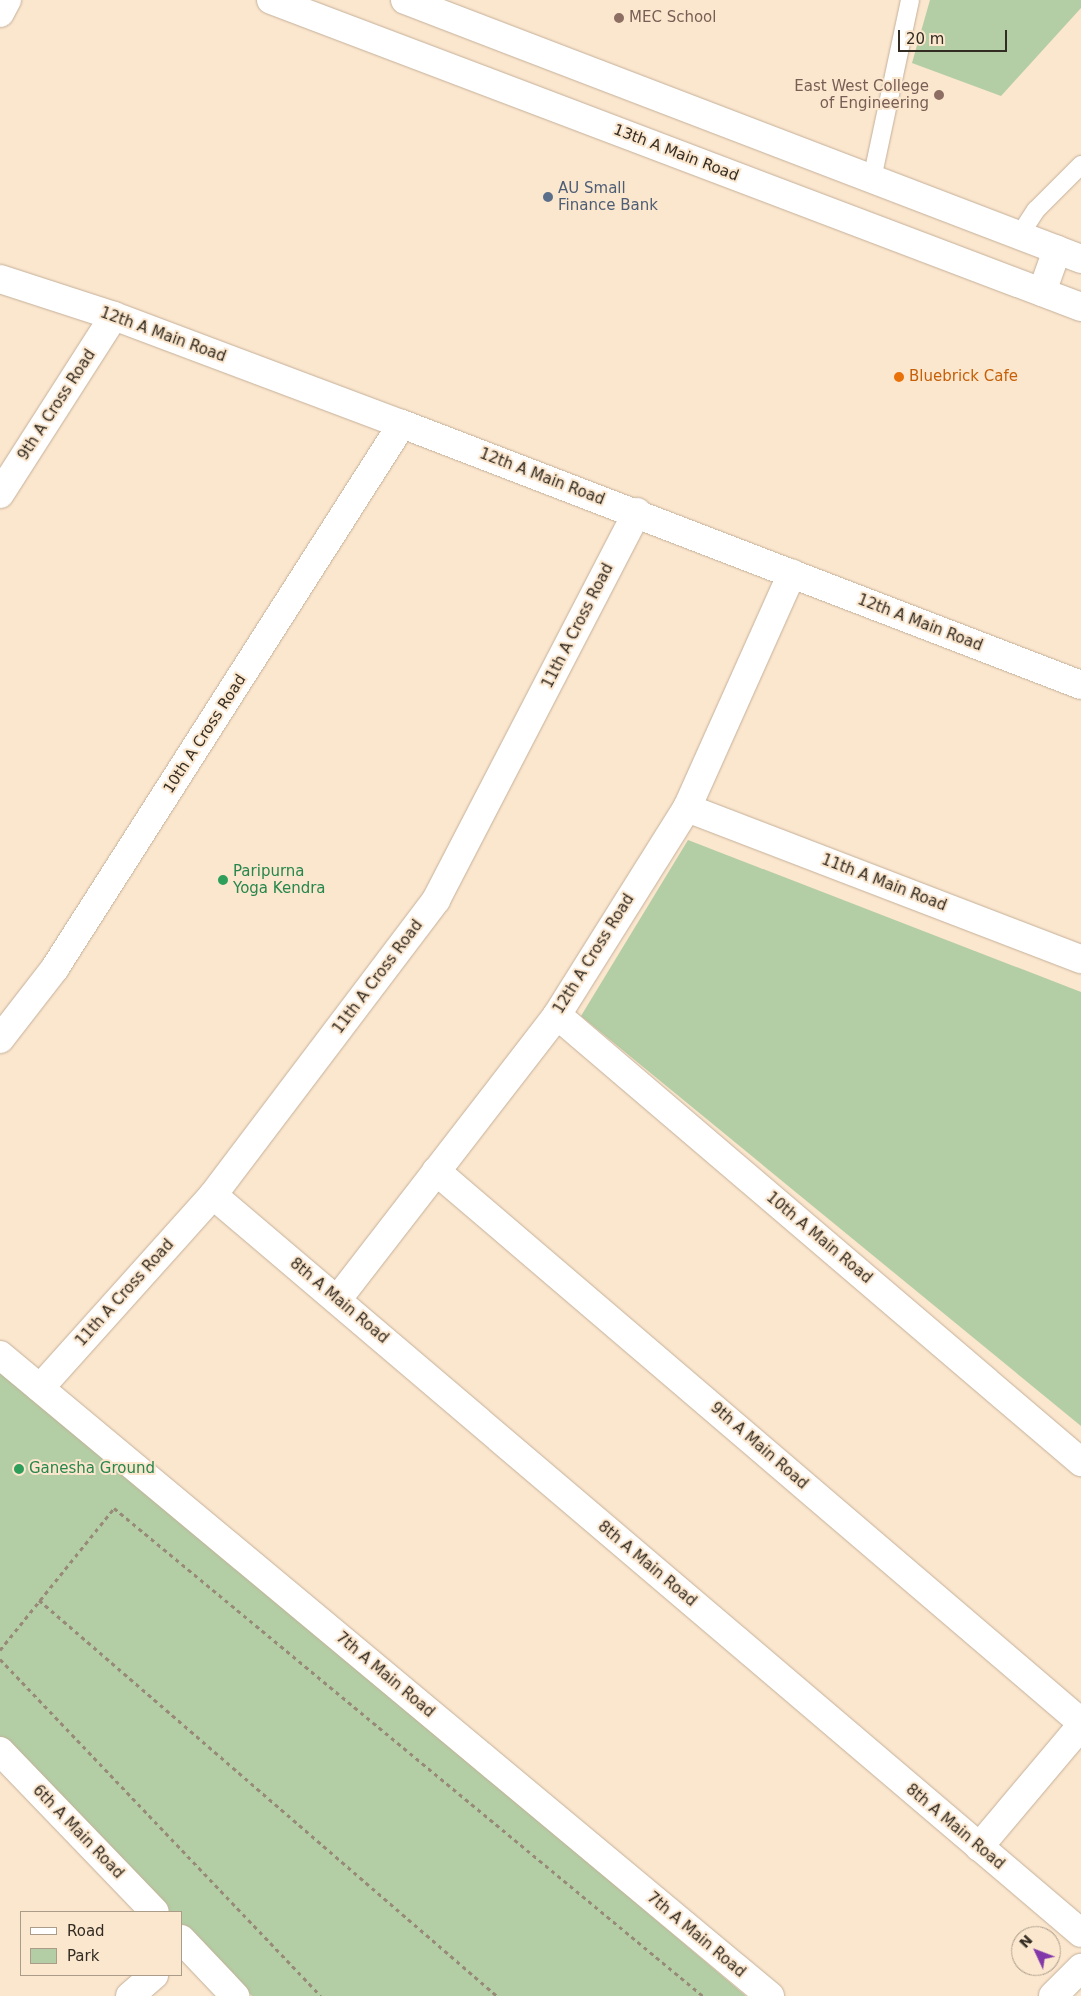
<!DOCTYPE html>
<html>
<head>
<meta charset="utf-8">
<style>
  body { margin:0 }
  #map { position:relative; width:1081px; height:1996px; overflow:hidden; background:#fbe6ce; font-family:"DejaVu Sans",sans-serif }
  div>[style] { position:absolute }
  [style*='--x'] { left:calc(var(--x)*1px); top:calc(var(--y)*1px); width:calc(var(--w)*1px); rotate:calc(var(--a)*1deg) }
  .green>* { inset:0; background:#b3cda4 }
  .path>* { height:3px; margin-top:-1.5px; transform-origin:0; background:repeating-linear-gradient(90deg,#988a79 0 4px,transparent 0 8px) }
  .roads { filter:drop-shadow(0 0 1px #c4b099) drop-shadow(0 0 1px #c4b099) }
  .service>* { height:18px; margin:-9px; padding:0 9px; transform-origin:9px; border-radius:9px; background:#fff }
  .minor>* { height:28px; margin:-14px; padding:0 14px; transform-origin:14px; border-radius:14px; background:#fff }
  .secondary>* { height:28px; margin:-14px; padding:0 14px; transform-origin:14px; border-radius:14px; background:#fff }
  .dots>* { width:14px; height:14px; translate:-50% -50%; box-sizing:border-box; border:2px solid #fbe6ce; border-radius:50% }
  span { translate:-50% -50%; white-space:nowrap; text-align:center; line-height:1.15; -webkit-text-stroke:4px #fbe6ce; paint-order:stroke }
  .education-label { font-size:15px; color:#785e54 }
  .left { translate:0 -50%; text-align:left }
  .right { translate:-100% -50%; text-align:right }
  .street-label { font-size:15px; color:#332c22 }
  .service-label { font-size:15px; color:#4e5e75 }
  .food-label { font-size:15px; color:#c56008 }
  .leisure-label { font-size:15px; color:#27864d }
  .legend { position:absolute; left:20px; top:1911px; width:162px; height:65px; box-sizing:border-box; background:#fbe6ce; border:1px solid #ab9c89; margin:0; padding:6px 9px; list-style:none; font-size:15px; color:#332c22 }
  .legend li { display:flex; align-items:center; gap:10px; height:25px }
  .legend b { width:25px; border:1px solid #ab9c89 }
  .north { position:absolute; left:1011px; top:1926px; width:50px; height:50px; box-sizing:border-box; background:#fbe6ce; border:1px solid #ab9c89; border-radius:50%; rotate:313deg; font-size:14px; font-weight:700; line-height:20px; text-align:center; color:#332c22 }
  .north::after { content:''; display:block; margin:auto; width:18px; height:22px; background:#8338a9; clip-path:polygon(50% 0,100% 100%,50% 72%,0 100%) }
  .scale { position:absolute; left:898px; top:30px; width:109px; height:22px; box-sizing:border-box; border:2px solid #332c22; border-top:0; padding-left:6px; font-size:15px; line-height:18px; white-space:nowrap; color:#332c22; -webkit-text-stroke:4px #fbe6ce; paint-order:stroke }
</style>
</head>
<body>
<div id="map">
  <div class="green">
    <i style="clip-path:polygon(930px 0,1081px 0,1081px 8px,1001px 96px,912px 63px)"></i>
    <i style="clip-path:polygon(688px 840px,1081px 992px,1081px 1426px,581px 1016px)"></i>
    <i style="clip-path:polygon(0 1368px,77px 1430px,746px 1996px,252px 1996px,181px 1924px,181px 1912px,170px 1912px,0 1739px)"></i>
  </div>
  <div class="path">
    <i style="--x:39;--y:1600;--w:605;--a:40.85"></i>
    <i style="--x:0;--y:1650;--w:182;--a:-51.2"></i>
    <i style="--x:114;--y:1508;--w:765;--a:39.64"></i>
    <i style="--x:0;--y:1659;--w:465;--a:46.4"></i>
  </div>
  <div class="roads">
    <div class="service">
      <i style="--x:872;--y:179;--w:183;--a:-78"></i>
      <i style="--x:1019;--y:236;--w:31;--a:-57"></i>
      <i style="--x:1036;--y:210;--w:64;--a:-45"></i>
    </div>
    <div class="minor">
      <i style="--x:0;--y:13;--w:15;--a:-62"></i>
      <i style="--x:0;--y:279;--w:120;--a:18"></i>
      <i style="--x:114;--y:316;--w:308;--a:20.6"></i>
      <i style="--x:402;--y:424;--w:727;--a:21.03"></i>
      <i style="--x:0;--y:494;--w:211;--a:-57.4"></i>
      <i style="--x:687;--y:808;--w:422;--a:21"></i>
      <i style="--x:557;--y:1015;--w:689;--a:40.47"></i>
      <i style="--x:0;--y:1039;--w:90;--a:-52.2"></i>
      <i style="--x:55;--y:968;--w:645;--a:-57.47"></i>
      <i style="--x:436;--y:1171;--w:848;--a:40.51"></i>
      <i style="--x:213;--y:1195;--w:1139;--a:40.37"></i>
      <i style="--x:337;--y:1300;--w:360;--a:-52.3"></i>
      <i style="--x:557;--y:1015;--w:244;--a:-57.9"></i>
      <i style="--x:687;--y:808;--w:257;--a:-65.9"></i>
      <i style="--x:0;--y:1355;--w:1002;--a:39.78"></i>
      <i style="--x:40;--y:1388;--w:259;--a:-48.1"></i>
      <i style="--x:213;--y:1195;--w:370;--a:-52.9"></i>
      <i style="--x:436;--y:900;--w:437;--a:-62.6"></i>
      <i style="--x:0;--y:1751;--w:223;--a:46.1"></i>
      <i style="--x:979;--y:1847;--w:158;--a:-49.9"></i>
      <i style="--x:181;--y:1939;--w:79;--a:46.5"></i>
      <i style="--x:130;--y:1996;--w:32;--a:-41"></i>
      <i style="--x:1053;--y:1996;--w:40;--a:-45"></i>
    </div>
    <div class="secondary">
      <i style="--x:271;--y:0;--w:866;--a:20.76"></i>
      <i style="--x:405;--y:0;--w:724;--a:20.96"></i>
      <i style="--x:1042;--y:292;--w:45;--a:-70.3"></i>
    </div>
  </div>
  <div class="dots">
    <i style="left:619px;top:18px;background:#8d6e63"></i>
    <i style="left:939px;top:95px;background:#8d6e63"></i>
    <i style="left:548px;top:197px;background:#5c6f8a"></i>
    <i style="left:899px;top:377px;background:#e8710a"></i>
    <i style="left:223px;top:880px;background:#2e9e5b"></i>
    <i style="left:19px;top:1469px;background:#2e9e5b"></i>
  </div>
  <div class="education-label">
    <span class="left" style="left:629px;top:18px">MEC School</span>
    <span class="right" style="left:929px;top:95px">East West College<br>of Engineering</span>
  </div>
  <div class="street-label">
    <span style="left:676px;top:153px;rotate:21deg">13th A Main Road</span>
    <span style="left:163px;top:335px;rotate:20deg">12th A Main Road</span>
    <span style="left:57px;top:405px;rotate:-57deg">9th A Cross Road</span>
    <span style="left:542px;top:477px;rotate:21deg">12th A Main Road</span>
    <span style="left:920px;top:623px;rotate:21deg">12th A Main Road</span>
    <span style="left:578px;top:626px;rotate:-63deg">11th A Cross Road</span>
    <span style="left:205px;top:734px;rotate:-57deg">10th A Cross Road</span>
    <span style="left:884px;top:883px;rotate:21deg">11th A Main Road</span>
    <span style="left:594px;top:954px;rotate:-58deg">12th A Cross Road</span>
    <span style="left:378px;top:977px;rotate:-53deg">11th A Cross Road</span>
    <span style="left:819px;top:1238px;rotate:40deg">10th A Main Road</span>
    <span style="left:125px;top:1293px;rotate:-48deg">11th A Cross Road</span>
    <span style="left:339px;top:1301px;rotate:40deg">8th A Main Road</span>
    <span style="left:759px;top:1446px;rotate:41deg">9th A Main Road</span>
    <span style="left:647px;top:1564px;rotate:40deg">8th A Main Road</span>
    <span style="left:385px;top:1675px;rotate:40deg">7th A Main Road</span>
    <span style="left:955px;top:1827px;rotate:40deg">8th A Main Road</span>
    <span style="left:78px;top:1832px;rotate:46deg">6th A Main Road</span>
    <span style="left:696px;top:1935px;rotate:40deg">7th A Main Road</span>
  </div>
  <div class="service-label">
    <span class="left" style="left:558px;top:197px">AU Small<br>Finance Bank</span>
  </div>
  <div class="food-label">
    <span class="left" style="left:909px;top:377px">Bluebrick Cafe</span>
  </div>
  <div class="leisure-label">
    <span class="left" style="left:233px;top:880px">Paripurna<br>Yoga Kendra</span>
    <span class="left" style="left:29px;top:1469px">Ganesha Ground</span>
  </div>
  <ul class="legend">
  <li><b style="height:6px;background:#fff"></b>Road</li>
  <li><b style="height:14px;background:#b3cda4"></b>Park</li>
  </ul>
  <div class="north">N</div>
  <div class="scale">20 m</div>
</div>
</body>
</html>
